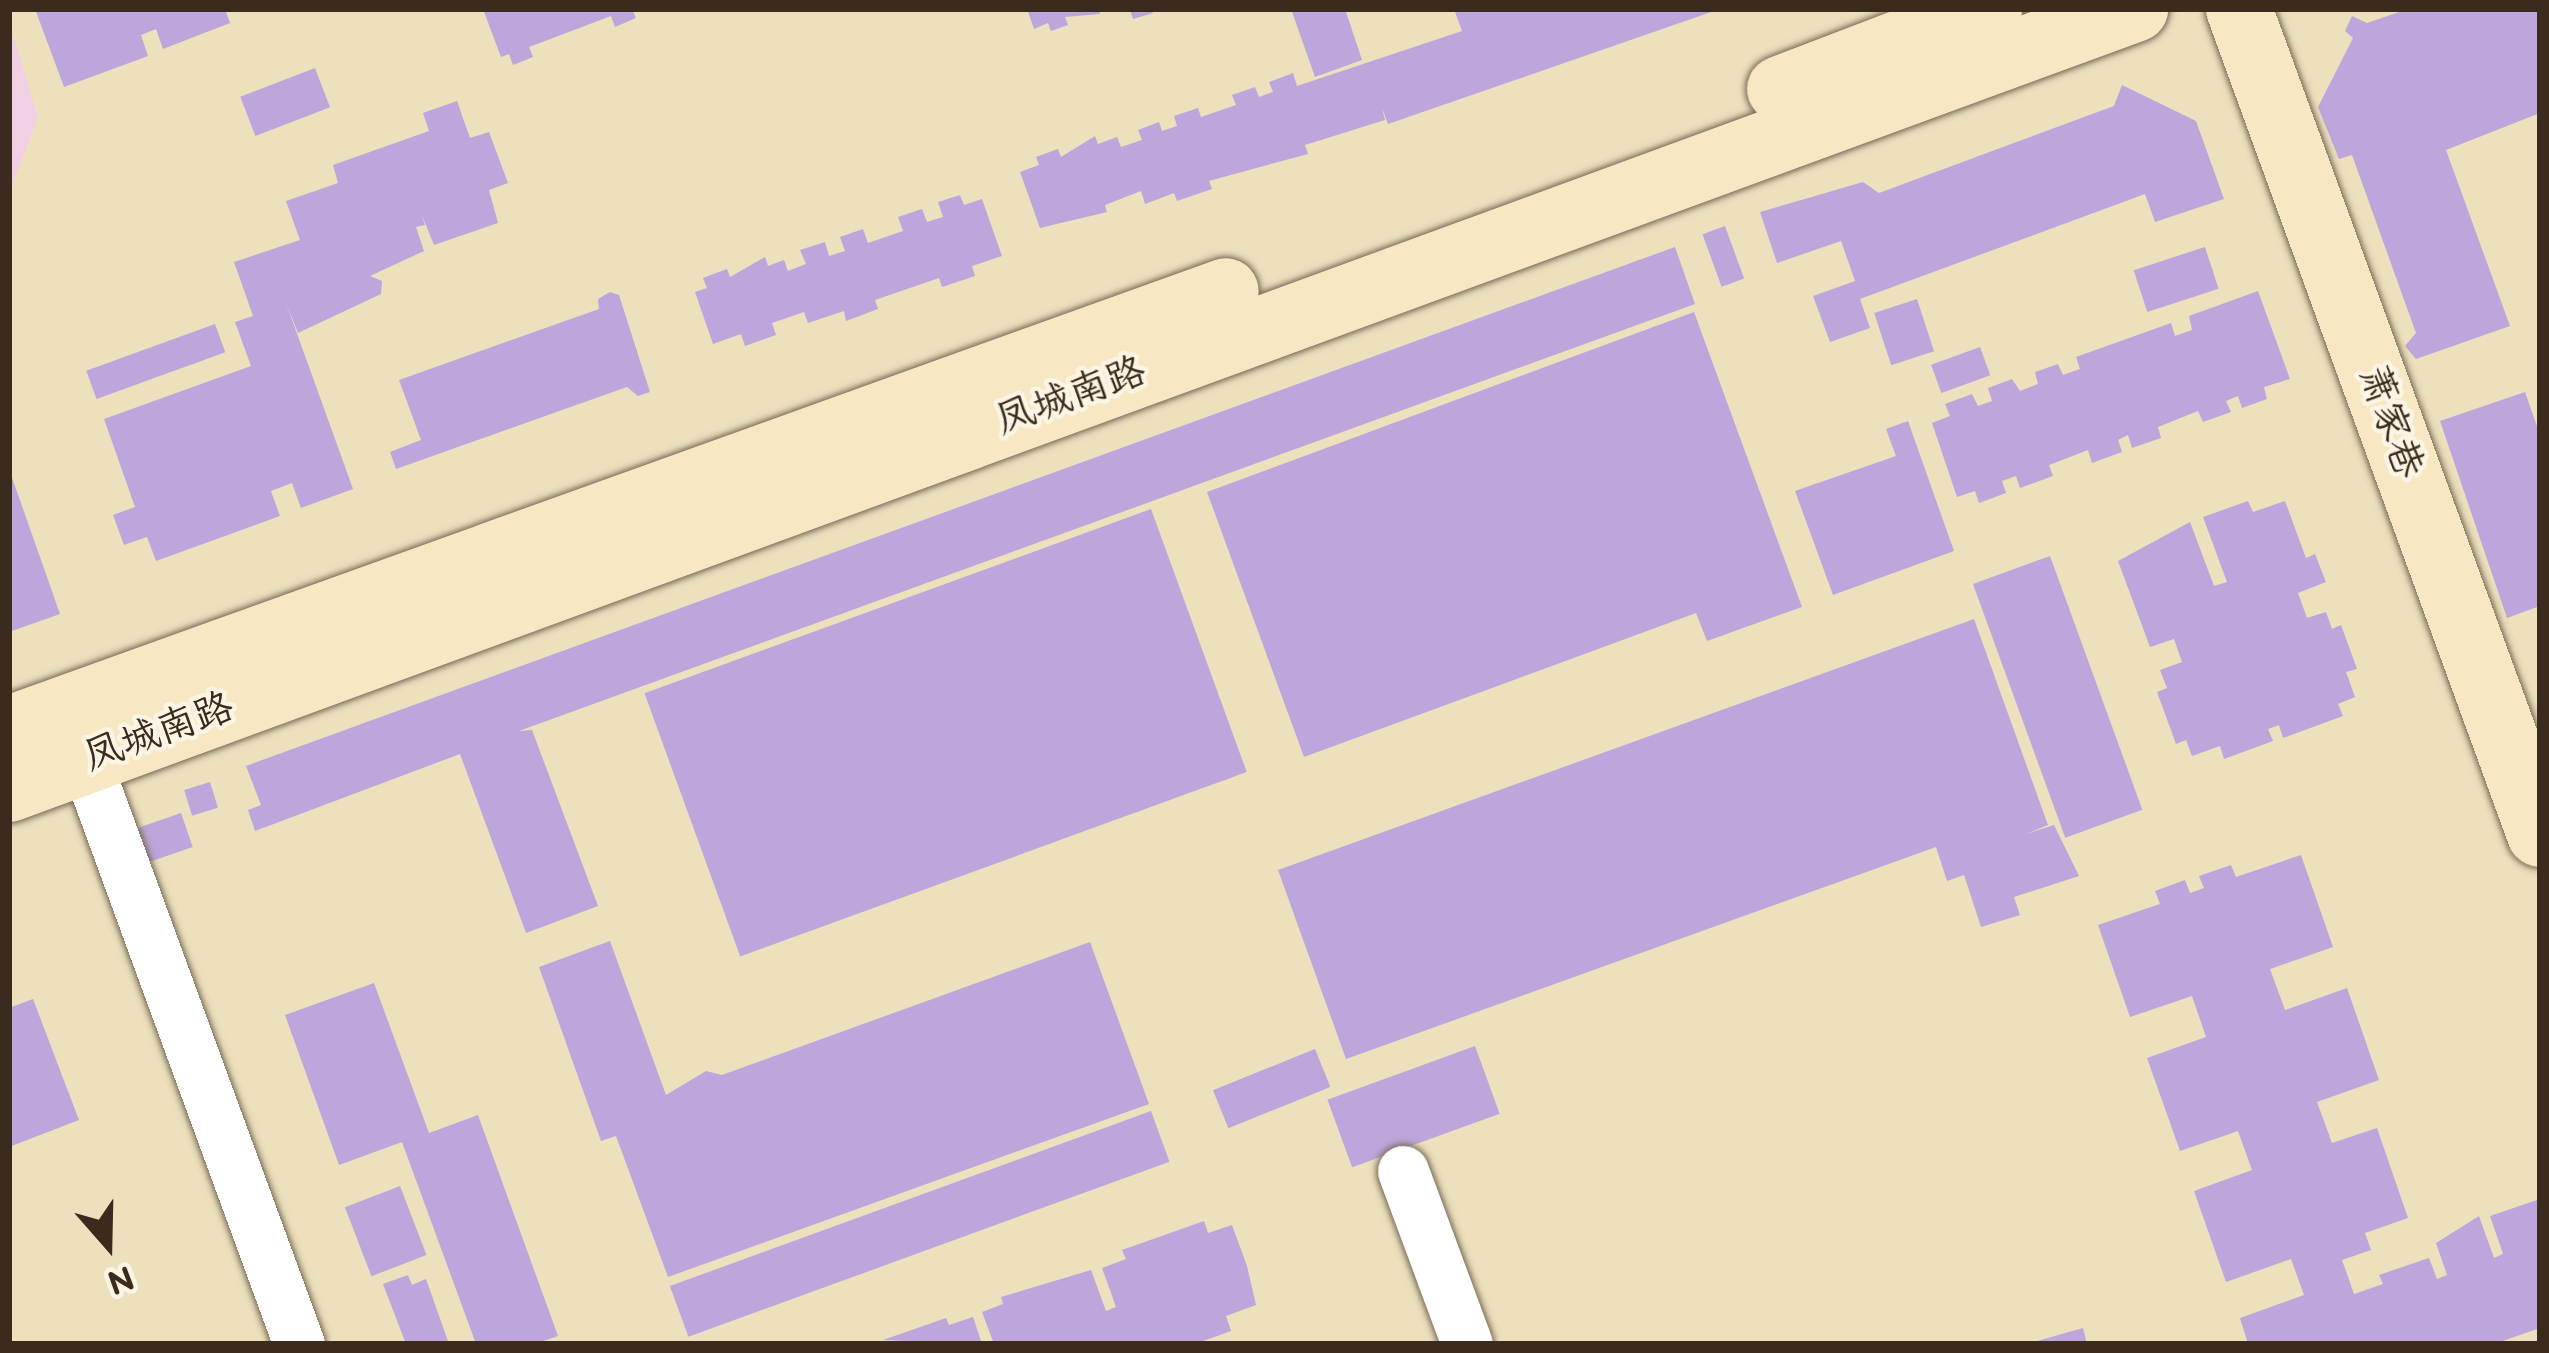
<!DOCTYPE html>
<html>
<head>
<meta charset="utf-8">
<style>
  body { margin:0 }
  #map { position:relative; width:2549px; height:1353px; overflow:hidden; background:#ece0bd; font-family:"Balsamiq Sans","LXGW WenKai TC",sans-serif }
  div>[style] { position:absolute }
  [style*='--x'] { left:calc(var(--x)*1px); top:calc(var(--y)*1px); width:calc(var(--w)*1px); rotate:calc(var(--a)*1deg) }
  .built>* { inset:0; background:#f1d0e3 }
  .building>* { inset:0; background:#bca6dc; transform-origin:0 0 }
  .roads { filter:drop-shadow(0 0 3px #796a56) drop-shadow(0 0 3px #796a56) }
  .street>* { height:51px; margin:-25.5px; padding:0 25.5px; transform-origin:25.5px; border-radius:25.5px; background:#fff }
  .secondary>* { height:66px; margin:-33px; padding:0 33px; transform-origin:33px; border-radius:33px; background:#f8e7c3 }
  span { translate:-50% -50%; white-space:nowrap; text-align:center; line-height:1.15; -webkit-text-stroke:9px #fcf5e5; paint-order:stroke }
  .street-label { font-size:39px; color:#3b2a1e }
  .frame { position:absolute; inset:0; border:12px solid #3b2a1e; pointer-events:none }
  .north { position:absolute; left:48px; top:1185px; width:120px; height:120px; -webkit-text-stroke:9px #fcf5e5; paint-order:stroke; rotate:160deg; font-size:33px; font-weight:700; line-height:48px; text-align:center; color:#3b2a1e }
  .north::after { content:''; display:block; margin:auto; width:42px; height:54px; background:#3b2a1e; clip-path:polygon(50% 0,100% 100%,50% 72%,0 100%) }
</style>
</head>
<body>
<div id="map">
  <div class="built">
    <i style="clip-path:polygon(9px 21px,38px 117px,9px 194px)"></i>
  </div>
  <div class="building">
    <i style="clip-path:polygon(35px 9px,225px 9px,230px 23px,163px 49px,156px 29px,141px 35px,148px 56px,64px 87px)"></i>
    <i style="clip-path:polygon(483px 9px,632px 9px,636px 18px,615px 27px,611px 16px,529px 47px,533px 57px,513px 65px,509px 54px,501px 57px)"></i>
    <i style="clip-path:polygon(1027px 9px,1099px 9px,1100px 14px,1065px 17px,1068px 25px,1051px 31px,1048px 23px,1034px 29px)"></i>
    <i style="clip-path:polygon(1130px 9px,1151px 9px,1153px 13px,1133px 19px)"></i>
    <i style="clip-path:polygon(1291px 9px,1345px 9px,1362px 60px,1315px 77px)"></i>
    <i style="clip-path:polygon(1454px 9px,1717px 10px,1388px 124px,1382px 108px,1385px 120px,1305px 145px,1308px 154px,1209px 181px,1212px 189px,1177px 201px,1174px 193px,1145px 204px,1141px 191px,1105px 205px,1107px 212px,1040px 228px,1020px 172px,1039px 165px,1036px 157px,1058px 149px,1061px 157px,1095px 136px,1098px 144px,1117px 137px,1121px 147px,1142px 140px,1138px 130px,1159px 122px,1162px 131px,1177px 126px,1174px 116px,1198px 108px,1201px 117px,1236px 105px,1232px 95px,1255px 87px,1259px 97px,1273px 92px,1269px 82px,1293px 73px,1297px 86px,1462px 31px)"></i>
    <i style="clip-path:polygon(2408px 9px,2540px 9px,2540px 113px,2446px 150px,2510px 326px,2416px 359px,2405px 346px,2416px 333px,2352px 155px,2339px 159px,2318px 107px,2353px 38px,2345px 31px,2352px 16px,2367px 23px)"></i>
    <i style="left:315px;top:68px;width:42px;height:80px;rotate:69deg"></i>
    <i style="clip-path:polygon(2122px 85px,2196px 121px,2224px 199px,2155px 222px,2145px 194px,1860px 299px,1870px 328px,1830px 342px,1813px 296px,1855px 281px,1841px 241px,1777px 263px,1760px 212px,1863px 182px,1879px 193px,2114px 106px)"></i>
    <i style="clip-path:polygon(457px 101px,470px 138px,489px 132px,508px 183px,489px 190px,498px 223px,434px 245px,421px 213px,425px 225px,416px 227px,424px 251px,370px 276px,382px 281px,381px 294px,298px 333px,286px 303px,353px 489px,301px 508px,292px 483px,271px 491px,280px 516px,156px 561px,147px 537px,124px 545px,113px 515px,135px 507px,104px 419px,251px 366px,235px 322px,253px 316px,234px 262px,300px 240px,286px 201px,338px 183px,333px 165px,429px 131px,423px 113px)"></i>
    <i style="clip-path:polygon(960px 195px,964px 205px,982px 199px,1002px 256px,972px 266px,975px 276px,942px 287px,939px 278px,875px 300px,878px 309px,846px 321px,844px 311px,808px 323px,804px 312px,772px 323px,776px 335px,745px 346px,741px 334px,713px 344px,695px 292px,707px 288px,703px 278px,727px 269px,730px 277px,765px 257px,768px 266px,784px 260px,788px 271px,806px 264px,800px 250px,825px 242px,829px 256px,845px 251px,840px 237px,863px 229px,868px 243px,903px 231px,898px 217px,922px 209px,927px 222px,943px 217px,938px 202px)"></i>
    <i style="left:1725px;top:226px;width:56px;height:24px;rotate:70deg"></i>
    <i style="clip-path:polygon(1675px 247px,1695px 304px,519px 731px,532px 730px,598px 906px,526px 933px,460px 754px,255px 831px,248px 810px,261px 805px,246px 766px)"></i>
    <i style="left:2205px;top:247px;width:44px;height:75px;rotate:72deg"></i>
    <i style="clip-path:polygon(2258px 291px,2290px 379px,2264px 387px,2267px 399px,2242px 408px,2238px 396px,2226px 401px,2231px 412px,2203px 422px,2198px 411px,2158px 427px,2161px 438px,2132px 448px,2128px 435px,2118px 440px,2122px 452px,2092px 463px,2088px 450px,2049px 465px,2053px 476px,2020px 488px,2016px 476px,2002px 481px,2006px 493px,1979px 503px,1975px 491px,1957px 497px,1932px 423px,1950px 416px,1945px 404px,1972px 394px,1978px 406px,1992px 401px,1988px 388px,2012px 379px,2020px 391px,2038px 384px,2035px 372px,2058px 364px,2063px 375px,2080px 369px,2076px 357px,2171px 323px,2175px 336px,2192px 330px,2189px 316px)"></i>
    <i style="clip-path:polygon(610px 292px,619px 295px,650px 392px,638px 396px,627px 387px,396px 469px,390px 452px,421px 440px,399px 380px,599px 309px,598px 299px)"></i>
    <i style="left:1917px;top:299px;width:55px;height:45px;rotate:72deg"></i>
    <i style="clip-path:polygon(1694px 312px,1802px 607px,1707px 641px,1696px 613px,1304px 757px,1207px 492px)"></i>
    <i style="left:215px;top:324px;width:30px;height:137px;rotate:70deg"></i>
    <i style="left:1980px;top:347px;width:30px;height:52px;rotate:70deg"></i>
    <i style="clip-path:polygon(2525px 392px,2540px 435px,2540px 606px,2507px 618px,2440px 421px)"></i>
    <i style="clip-path:polygon(1908px 421px,1954px 551px,1833px 595px,1795px 491px,1896px 456px,1886px 429px)"></i>
    <i style="clip-path:polygon(9px 469px,60px 614px,9px 632px)"></i>
    <i style="clip-path:polygon(2248px 501px,2253px 512px,2285px 501px,2306px 558px,2315px 554px,2326px 582px,2298px 593px,2307px 618px,2326px 612px,2332px 629px,2341px 625px,2357px 669px,2346px 672px,2355px 697px,2338px 704px,2343px 716px,2283px 738px,2279px 725px,2268px 729px,2273px 741px,2224px 759px,2220px 746px,2192px 756px,2186px 740px,2176px 744px,2157px 692px,2167px 688px,2160px 670px,2182px 662px,2174px 639px,2150px 647px,2118px 561px,2190px 522px,2214px 586px,2227px 582px,2203px 517px)"></i>
    <i style="left:1151px;top:509px;width:280px;height:539px;rotate:70deg"></i>
    <i style="left:2050px;top:556px;width:270px;height:82px;rotate:70deg"></i>
    <i style="clip-path:polygon(1974px 619px,2048px 825px,2026px 834px,2054px 825px,2079px 876px,2014px 897px,2020px 915px,1981px 927px,1964px 875px,1947px 881px,1936px 847px,1346px 1059px,1278px 870px)"></i>
    <i style="left:210px;top:782px;width:27px;height:27px;rotate:73deg"></i>
    <i style="left:181px;top:813px;width:36px;height:55px;rotate:71deg"></i>
    <i style="clip-path:polygon(2301px 855px,2333px 947px,2270px 969px,2285px 1010px,2347px 988px,2379px 1080px,2317px 1102px,2332px 1143px,2377px 1128px,2408px 1218px,2365px 1233px,2371px 1250px,2342px 1260px,2354px 1294px,2383px 1284px,2379px 1275px,2429px 1258px,2437px 1279px,2447px 1275px,2436px 1243px,2479px 1216px,2494px 1258px,2503px 1254px,2490px 1216px,2540px 1199px,2540px 1328px,2494px 1344px,2248px 1344px,2240px 1318px,2304px 1295px,2291px 1259px,2226px 1282px,2194px 1191px,2252px 1170px,2238px 1131px,2180px 1151px,2147px 1058px,2206px 1037px,2192px 996px,2130px 1017px,2098px 925px,2160px 904px,2155px 891px,2185px 880px,2190px 893px,2204px 888px,2199px 876px,2231px 865px,2236px 877px)"></i>
    <i style="clip-path:polygon(610px 941px,666px 1095px,706px 1071px,722px 1075px,1090px 942px,1149px 1104px,668px 1277px,616px 1136px,601px 1141px,539px 967px)"></i>
    <i style="clip-path:polygon(374px 983px,429px 1133px,478px 1115px,558px 1336px,535px 1344px,476px 1344px,402px 1142px,339px 1165px,285px 1015px)"></i>
    <i style="clip-path:polygon(33px 999px,79px 1120px,9px 1147px,9px 1008px)"></i>
    <i style="left:1475px;top:1046px;width:72px;height:157px;rotate:70deg"></i>
    <i style="left:1315px;top:1049px;width:41px;height:110px;rotate:68deg"></i>
    <i style="left:1151px;top:1111px;width:54px;height:512px;rotate:70deg"></i>
    <i style="left:400px;top:1186px;width:74px;height:59px;rotate:69deg"></i>
    <i style="clip-path:polygon(1204px 1221px,1208px 1233px,1232px 1225px,1247px 1266px,1256px 1305px,1226px 1316px,1231px 1331px,1195px 1344px,994px 1344px,982px 1312px,1003px 1304px,1001px 1297px,1091px 1270px,1106px 1311px,1116px 1307px,1102px 1268px,1126px 1259px,1122px 1250px)"></i>
    <i style="clip-path:polygon(408px 1275px,412px 1285px,426px 1279px,449px 1344px,406px 1344px,383px 1284px)"></i>
    <i style="clip-path:polygon(973px 1317px,982px 1344px,883px 1340px,946px 1318px,949px 1325px)"></i>
    <i style="clip-path:polygon(2083px 1328px,2087px 1344px,2030px 1344px,2030px 1343px)"></i>
  </div>
  <div class="roads">
    <div class="street">
      <i style="--x:85;--y:760;--w:622;--a:69.88"></i>
      <i style="--x:1403;--y:1171;--w:184;--a:69.7"></i>
    </div>
    <div class="secondary">
      <i style="--x:2239;--y:9;--w:878;--a:69.96"></i>
      <i style="--x:1780;--y:89;--w:224;--a:-20.9"></i>
      <i style="--x:9;--y:729;--w:1293;--a:-19.79"></i>
      <i style="--x:9;--y:789;--w:2265;--a:-20.15"></i>
    </div>
  </div>
  <div class="street-label">
    <span style="left:1071px;top:397px;rotate:-20deg">凤城南路</span>
    <span style="left:2390px;top:422px;rotate:70deg">萧家巷</span>
    <span style="left:159px;top:733px;rotate:-20deg">凤城南路</span>
  </div>
  <div class="frame"></div>
  <div class="north">N</div>
</div>
</body>
</html>
